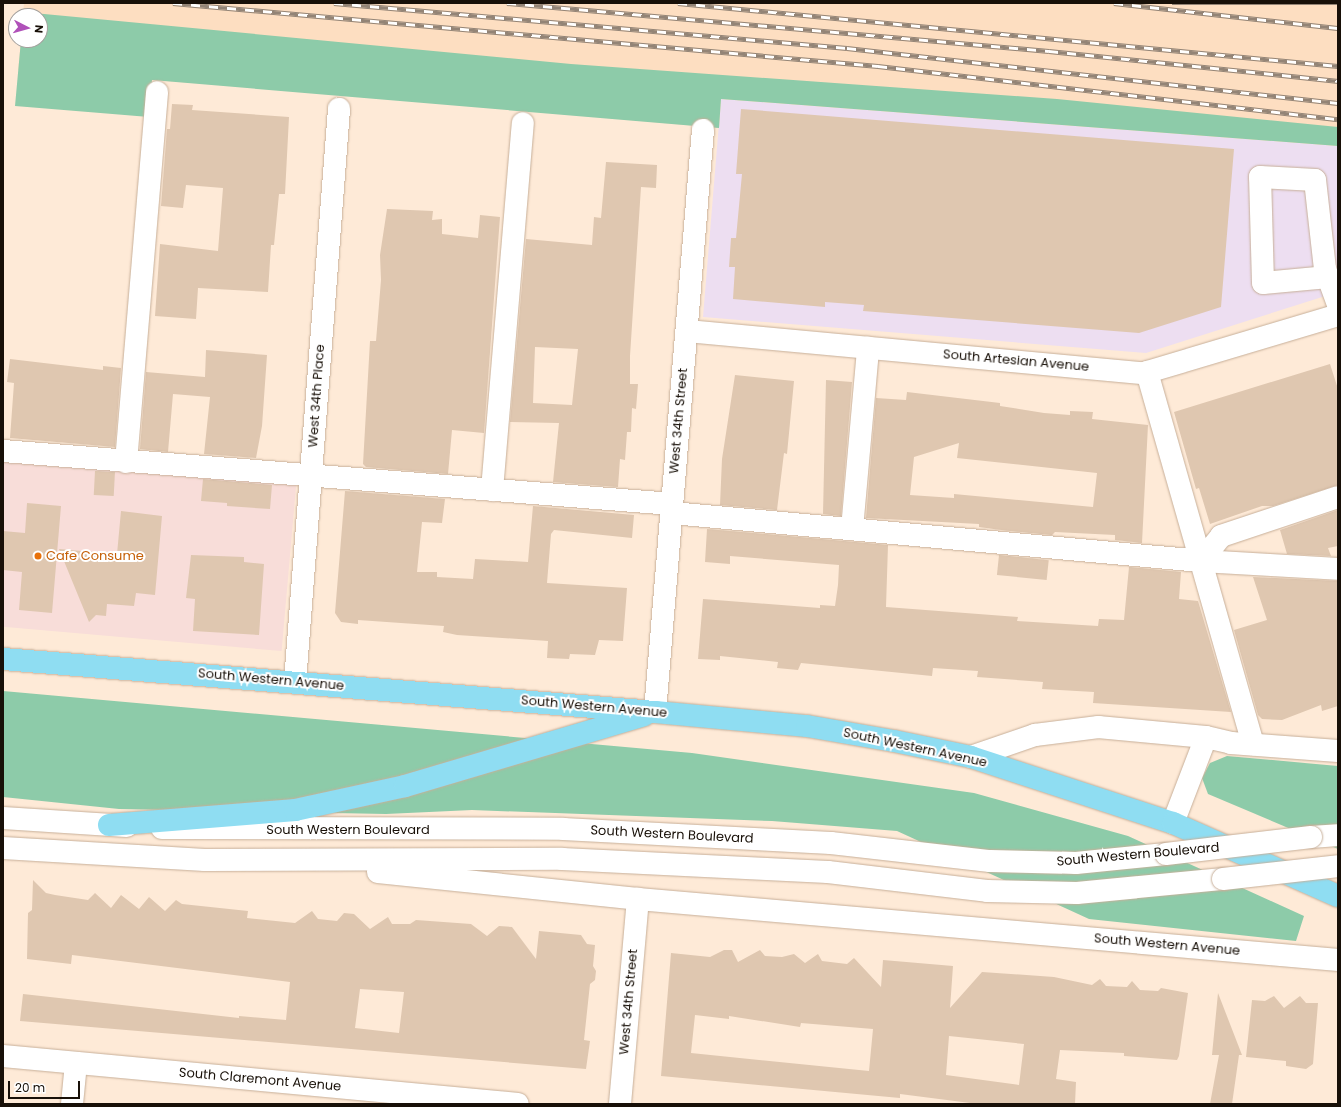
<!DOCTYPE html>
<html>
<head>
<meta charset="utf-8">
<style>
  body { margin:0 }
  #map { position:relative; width:1341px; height:1107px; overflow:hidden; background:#feead7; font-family:Poppins,sans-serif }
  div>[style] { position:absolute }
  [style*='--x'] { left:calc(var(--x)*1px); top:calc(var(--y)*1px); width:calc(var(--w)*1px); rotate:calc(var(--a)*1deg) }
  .commercial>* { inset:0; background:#f8ddd9; transform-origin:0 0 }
  .industrial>* { inset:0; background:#eddef1 }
  .built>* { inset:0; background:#fddec1 }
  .green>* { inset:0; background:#8dcba9 }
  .building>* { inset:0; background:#dfc7b0; transform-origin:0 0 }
  .roads { filter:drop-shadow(0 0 1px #c7af99) drop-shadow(0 0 1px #c7af99) }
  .minor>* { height:22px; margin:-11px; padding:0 11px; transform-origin:11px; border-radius:11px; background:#fff }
  .major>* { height:22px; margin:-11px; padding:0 11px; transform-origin:11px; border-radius:11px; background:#8fddf2 }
  .rail>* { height:4.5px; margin-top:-2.25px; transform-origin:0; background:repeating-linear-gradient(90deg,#fff 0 9px,#938476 0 18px); box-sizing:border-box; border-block:1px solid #938476 }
  .bridges { filter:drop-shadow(0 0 1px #c7af99) drop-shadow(0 0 1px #c7af99) }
  .minor-bridge>* { height:22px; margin:-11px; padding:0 11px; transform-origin:11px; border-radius:11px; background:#fff }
  .dots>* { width:11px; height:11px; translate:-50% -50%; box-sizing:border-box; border:2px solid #fff; border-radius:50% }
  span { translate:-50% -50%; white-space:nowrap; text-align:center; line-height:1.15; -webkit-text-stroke:4px #fff; paint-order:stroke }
  .street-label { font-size:13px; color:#181008 }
  .food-label { font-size:13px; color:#c56008 }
  .left { translate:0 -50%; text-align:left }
  .frame { position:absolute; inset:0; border:4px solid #181008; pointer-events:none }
  .north { position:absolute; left:8px; top:8px; width:40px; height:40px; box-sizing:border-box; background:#fff; border:1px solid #a39f9c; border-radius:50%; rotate:96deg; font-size:11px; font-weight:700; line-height:16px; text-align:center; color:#181008 }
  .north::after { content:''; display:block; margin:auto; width:14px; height:18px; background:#b051b9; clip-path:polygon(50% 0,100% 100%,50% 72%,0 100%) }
  .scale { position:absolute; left:8px; top:1081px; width:72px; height:18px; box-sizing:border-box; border:2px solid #181008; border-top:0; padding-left:5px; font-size:12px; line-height:14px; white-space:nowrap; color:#181008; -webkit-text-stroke:3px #fff; paint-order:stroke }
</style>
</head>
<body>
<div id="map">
  <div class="commercial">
    <i style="left:3px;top:451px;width:295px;height:175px;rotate:5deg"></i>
  </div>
  <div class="industrial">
    <i style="clip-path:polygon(721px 99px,1338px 146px,1338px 292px,1146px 353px,703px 317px)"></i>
  </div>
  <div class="built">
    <i style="clip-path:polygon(24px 3px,1338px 3px,1338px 146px,721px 99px,719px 128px,325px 93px,18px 70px,21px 40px,40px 40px,40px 16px,23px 16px)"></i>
  </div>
  <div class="green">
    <i style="clip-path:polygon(23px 12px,571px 64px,1057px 99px,1338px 127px,1338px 146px,721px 99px,719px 128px,152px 80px,149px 117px,15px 106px,21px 40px,40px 40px,40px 16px,23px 16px)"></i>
    <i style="clip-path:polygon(3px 691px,692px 753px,974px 793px,1128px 836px,1304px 916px,1296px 941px,1089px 919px,897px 831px,772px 821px,472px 810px,386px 814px,119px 809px,3px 797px)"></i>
    <i style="clip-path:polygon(1227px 756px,1338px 766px,1338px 849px,1208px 794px,1202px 778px,1210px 763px)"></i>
  </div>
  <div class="building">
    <i style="clip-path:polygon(172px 104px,193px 105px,192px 110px,289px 117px,285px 194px,279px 194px,274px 245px,271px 245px,268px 292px,198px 288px,196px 319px,155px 316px,160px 244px,218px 251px,223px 188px,186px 185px,183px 208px,161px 206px,167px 129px,170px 129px)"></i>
    <i style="clip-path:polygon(741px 109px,1234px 149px,1221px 307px,1139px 333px,863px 311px,864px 305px,825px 302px,825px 307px,733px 299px,735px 267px,729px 267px,731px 238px,736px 238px,742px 174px,736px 174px)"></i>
    <i style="clip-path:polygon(evenodd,606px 162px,657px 165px,656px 188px,641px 187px,630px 356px,630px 384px,638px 384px,636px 409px,632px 408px,631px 432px,627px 432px,625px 460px,620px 459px,618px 487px,553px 482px,559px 423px,510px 422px,526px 239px,592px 245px,594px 217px,601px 218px,606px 162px,535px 347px,578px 349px,572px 405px,533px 403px,535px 347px)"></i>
    <i style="clip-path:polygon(387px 209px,433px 211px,432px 220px,442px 219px,442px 234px,478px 238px,480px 215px,500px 217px,484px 433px,452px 430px,448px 474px,366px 467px,363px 464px,370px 341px,376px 341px,381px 280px,380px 255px)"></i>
    <i style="clip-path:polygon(206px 350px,267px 355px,262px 426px,256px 458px,204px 454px,210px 397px,173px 394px,168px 452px,140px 449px,146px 372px,205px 377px)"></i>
    <i style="clip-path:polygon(10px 359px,103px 370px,103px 366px,121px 368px,115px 447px,10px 438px,14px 383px,7px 382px)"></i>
    <i style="clip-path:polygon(1330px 364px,1338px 389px,1338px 485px,1273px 506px,1262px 506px,1210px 524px,1199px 488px,1196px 489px,1174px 412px)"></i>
    <i style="clip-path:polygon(735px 375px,794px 381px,787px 454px,784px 453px,777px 510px,720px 505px,722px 459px)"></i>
    <i style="clip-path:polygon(826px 380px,852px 382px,841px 516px,823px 514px)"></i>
    <i style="clip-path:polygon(evenodd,907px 392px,1000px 403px,1000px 406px,1044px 413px,1070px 415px,1070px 411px,1093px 412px,1092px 419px,1148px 425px,1142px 543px,1115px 540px,1115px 535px,1055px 532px,1052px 535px,1001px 530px,979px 527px,979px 524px,866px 518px,876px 398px,906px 400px,907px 392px,959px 443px,957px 458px,1097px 473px,1093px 507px,954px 494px,954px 498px,910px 495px,914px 457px,959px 443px)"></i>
    <i style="left:95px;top:471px;width:20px;height:24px;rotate:3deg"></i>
    <i style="clip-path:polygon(203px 479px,272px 485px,270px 509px,227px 506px,227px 503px,201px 501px)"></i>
    <i style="clip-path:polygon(345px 491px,445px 499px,442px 523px,422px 522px,417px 572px,437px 572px,437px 577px,473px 579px,475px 559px,528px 562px,533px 506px,634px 515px,632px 538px,554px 530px,551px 534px,547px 583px,627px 588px,623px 641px,599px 640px,595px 655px,570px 654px,569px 659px,547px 658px,548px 641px,457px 635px,443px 632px,444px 626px,358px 620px,358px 624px,341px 622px,335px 613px)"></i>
    <i style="clip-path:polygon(27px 503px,61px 506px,52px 613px,19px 610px,22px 572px,3px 570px,3px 531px,25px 533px)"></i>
    <i style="clip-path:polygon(1338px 510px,1338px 546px,1328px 548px,1331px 556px,1287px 554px,1280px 530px)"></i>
    <i style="clip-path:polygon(121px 511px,162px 516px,155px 595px,136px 593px,134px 606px,107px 604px,106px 616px,96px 615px,89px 622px,59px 549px,117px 554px)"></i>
    <i style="clip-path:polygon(707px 529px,888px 545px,886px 607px,1018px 617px,1017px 621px,1098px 626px,1099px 619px,1124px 620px,1129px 567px,1181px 572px,1179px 599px,1198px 601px,1231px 712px,1093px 703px,1094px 692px,1042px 689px,1043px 682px,977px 677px,978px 671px,933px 668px,932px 676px,801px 663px,798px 670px,777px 668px,778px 662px,720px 656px,720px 660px,698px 659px,703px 599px,820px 608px,820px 605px,835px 606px,838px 585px,839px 565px,730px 556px,730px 564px,705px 562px)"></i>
    <i style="clip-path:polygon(191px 555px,244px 557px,244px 562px,264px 564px,259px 635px,193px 631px,195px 599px,186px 598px)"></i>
    <i style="left:999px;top:555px;width:50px;height:20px;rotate:6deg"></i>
    <i style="clip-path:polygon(1253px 577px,1338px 581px,1338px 706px,1322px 711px,1321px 705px,1282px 720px,1262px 719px,1258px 715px,1234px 630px,1267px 620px)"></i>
    <i style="clip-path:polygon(evenodd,33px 880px,46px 893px,55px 895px,88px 900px,95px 893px,111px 908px,121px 895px,139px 909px,149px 897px,165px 911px,176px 900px,182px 904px,248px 911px,247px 918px,295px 923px,312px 911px,318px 919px,337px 921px,344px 913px,354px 914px,370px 929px,388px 917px,392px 924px,410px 924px,416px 920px,471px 924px,487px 936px,499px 926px,512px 927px,536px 959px,539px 931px,581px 935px,587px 944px,595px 945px,593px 966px,596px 971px,595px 980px,590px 984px,584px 1040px,590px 1041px,586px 1069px,20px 1021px,23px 994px,239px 1018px,239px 1016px,286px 1020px,290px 982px,72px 955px,71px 964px,27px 959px,28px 913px,32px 910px,33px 880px,360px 989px,404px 992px,399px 1033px,355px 1028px,360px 989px)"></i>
    <i style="clip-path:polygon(evenodd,724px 950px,732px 950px,738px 962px,760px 950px,765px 956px,782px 957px,794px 954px,805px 963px,818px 954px,822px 961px,847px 964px,854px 958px,881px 987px,883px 960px,953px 966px,950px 1008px,982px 972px,1054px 977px,1092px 985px,1100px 979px,1106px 986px,1127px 987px,1132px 981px,1140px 990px,1158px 991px,1161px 988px,1188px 993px,1179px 1056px,1177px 1060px,1124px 1056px,1124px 1053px,1060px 1050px,1056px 1079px,1076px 1082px,1075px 1104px,978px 1104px,900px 1094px,900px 1098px,661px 1076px,671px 953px,710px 957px,724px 950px,695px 1015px,729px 1019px,729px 1016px,800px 1027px,801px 1023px,873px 1029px,869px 1071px,691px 1053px,695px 1015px,724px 950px,949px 1036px,1024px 1044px,1019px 1085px,946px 1075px,949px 1036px)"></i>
    <i style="clip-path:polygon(1218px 993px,1242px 1055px,1239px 1055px,1232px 1104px,1210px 1104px,1219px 1055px,1212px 1055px)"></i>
    <i style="clip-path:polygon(1274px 996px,1284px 1008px,1300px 996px,1306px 1003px,1318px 1003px,1313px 1064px,1306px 1069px,1286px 1066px,1286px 1061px,1246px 1057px,1252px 1000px,1265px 1001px)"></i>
  </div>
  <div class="roads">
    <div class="minor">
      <i style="--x:1328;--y:277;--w:65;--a:174.7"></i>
      <i style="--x:1263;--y:283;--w:106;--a:-91.6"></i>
      <i style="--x:1260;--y:177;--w:55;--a:3.1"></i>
      <i style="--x:1315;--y:180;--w:90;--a:83.6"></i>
      <i style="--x:1325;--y:269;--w:9;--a:69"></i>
      <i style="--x:1328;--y:277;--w:30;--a:70"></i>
      <i style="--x:687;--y:331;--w:459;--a:5.3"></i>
      <i style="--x:1144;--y:373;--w:202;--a:-16.6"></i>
      <i style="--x:1147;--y:372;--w:387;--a:74.1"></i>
      <i style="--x:3;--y:451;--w:671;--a:4.53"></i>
      <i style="--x:126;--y:462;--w:371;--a:-85.2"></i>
      <i style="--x:492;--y:490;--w:368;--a:-85.2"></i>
      <i style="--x:672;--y:513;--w:531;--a:5.18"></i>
      <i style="--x:1201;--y:561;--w:137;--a:3.3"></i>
      <i style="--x:852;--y:529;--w:182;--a:-84.9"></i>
      <i style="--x:1201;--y:561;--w:32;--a:-51"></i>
      <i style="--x:1221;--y:536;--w:123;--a:-18.4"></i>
      <i style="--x:295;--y:682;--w:575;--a:-85.61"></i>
      <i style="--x:655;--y:712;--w:584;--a:-85.29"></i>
      <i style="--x:971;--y:757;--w:68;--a:-19"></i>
      <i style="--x:1035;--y:735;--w:64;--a:-7.2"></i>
      <i style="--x:1098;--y:727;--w:108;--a:5.3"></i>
      <i style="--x:3;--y:818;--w:124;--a:3.7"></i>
      <i style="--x:1173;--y:823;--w:92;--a:-69"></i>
      <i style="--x:1206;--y:737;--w:26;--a:13"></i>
      <i style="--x:1231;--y:743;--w:107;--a:4.3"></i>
      <i style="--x:162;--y:828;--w:401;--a:0.1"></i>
      <i style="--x:563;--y:829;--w:268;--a:3"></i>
      <i style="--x:831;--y:843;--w:160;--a:6.5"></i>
      <i style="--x:990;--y:861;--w:86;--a:1.3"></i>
      <i style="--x:1076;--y:863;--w:90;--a:-5.7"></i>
      <i style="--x:1311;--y:837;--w:27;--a:-4"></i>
      <i style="--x:3;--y:848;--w:202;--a:3.4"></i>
      <i style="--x:205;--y:860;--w:357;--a:-0.2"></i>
      <i style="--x:562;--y:859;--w:266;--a:2.8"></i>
      <i style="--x:828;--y:872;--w:160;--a:6.8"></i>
      <i style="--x:987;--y:891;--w:90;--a:1.3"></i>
      <i style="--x:1077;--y:893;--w:147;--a:-5.5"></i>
      <i style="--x:378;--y:872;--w:261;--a:5.9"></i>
      <i style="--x:638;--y:899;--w:703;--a:4.98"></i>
      <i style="--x:3;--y:1056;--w:517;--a:5.32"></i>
      <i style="--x:72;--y:1104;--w:41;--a:-84.4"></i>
      <i style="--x:620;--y:1104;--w:206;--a:-85"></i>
    </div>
    <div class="major">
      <i style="--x:3;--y:659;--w:654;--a:4.65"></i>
      <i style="--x:655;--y:712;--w:153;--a:5.3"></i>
      <i style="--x:807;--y:726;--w:88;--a:9.8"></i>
      <i style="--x:894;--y:741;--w:79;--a:11.7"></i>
      <i style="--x:971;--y:757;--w:213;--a:18.1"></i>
      <i style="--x:1173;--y:823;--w:180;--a:23.9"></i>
      <i style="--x:109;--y:825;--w:187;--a:-4.6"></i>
      <i style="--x:295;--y:810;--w:113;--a:-12.3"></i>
      <i style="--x:405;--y:786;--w:249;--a:-16.5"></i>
    </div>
  </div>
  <div class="rail">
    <i style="--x:173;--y:3;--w:708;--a:5.11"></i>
    <i style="--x:878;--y:66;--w:463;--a:6.6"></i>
    <i style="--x:334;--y:3;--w:515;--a:5.01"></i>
    <i style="--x:847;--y:48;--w:494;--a:6.4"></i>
    <i style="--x:507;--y:3;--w:544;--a:5.06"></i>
    <i style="--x:1049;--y:51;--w:291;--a:5.9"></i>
    <i style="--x:678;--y:3;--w:663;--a:5.45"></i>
    <i style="--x:1114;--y:3;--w:225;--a:6.4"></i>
    <i style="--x:1172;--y:3;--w:166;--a:0"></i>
  </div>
  <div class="bridges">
    <div class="minor-bridge">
      <i style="--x:1166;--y:854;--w:146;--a:-6.7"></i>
      <i style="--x:1223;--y:879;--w:116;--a:-6.4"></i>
    </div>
  </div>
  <div class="dots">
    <i style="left:38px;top:556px;background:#e8710a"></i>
  </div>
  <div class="street-label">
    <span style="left:1016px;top:361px;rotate:5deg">South Artesian Avenue</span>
    <span style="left:317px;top:396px;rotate:-86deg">West 34th Place</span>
    <span style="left:679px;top:421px;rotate:-85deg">West 34th Street</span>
    <span style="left:271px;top:680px;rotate:5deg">South Western Avenue</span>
    <span style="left:594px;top:707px;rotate:5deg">South Western Avenue</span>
    <span style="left:915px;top:748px;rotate:12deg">South Western Avenue</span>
    <span style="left:348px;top:830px">South Western Boulevard</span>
    <span style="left:672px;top:835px;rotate:3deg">South Western Boulevard</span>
    <span style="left:1138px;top:855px;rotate:-5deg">South Western Boulevard</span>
    <span style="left:1167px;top:945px;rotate:5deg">South Western Avenue</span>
    <span style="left:629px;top:1002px;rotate:-85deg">West 34th Street</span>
    <span style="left:260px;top:1080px;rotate:5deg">South Claremont Avenue</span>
  </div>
  <div class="food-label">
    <span class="left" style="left:46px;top:556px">Cafe Consume</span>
  </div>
  <div class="frame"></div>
  <div class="north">N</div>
  <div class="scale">20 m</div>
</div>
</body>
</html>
